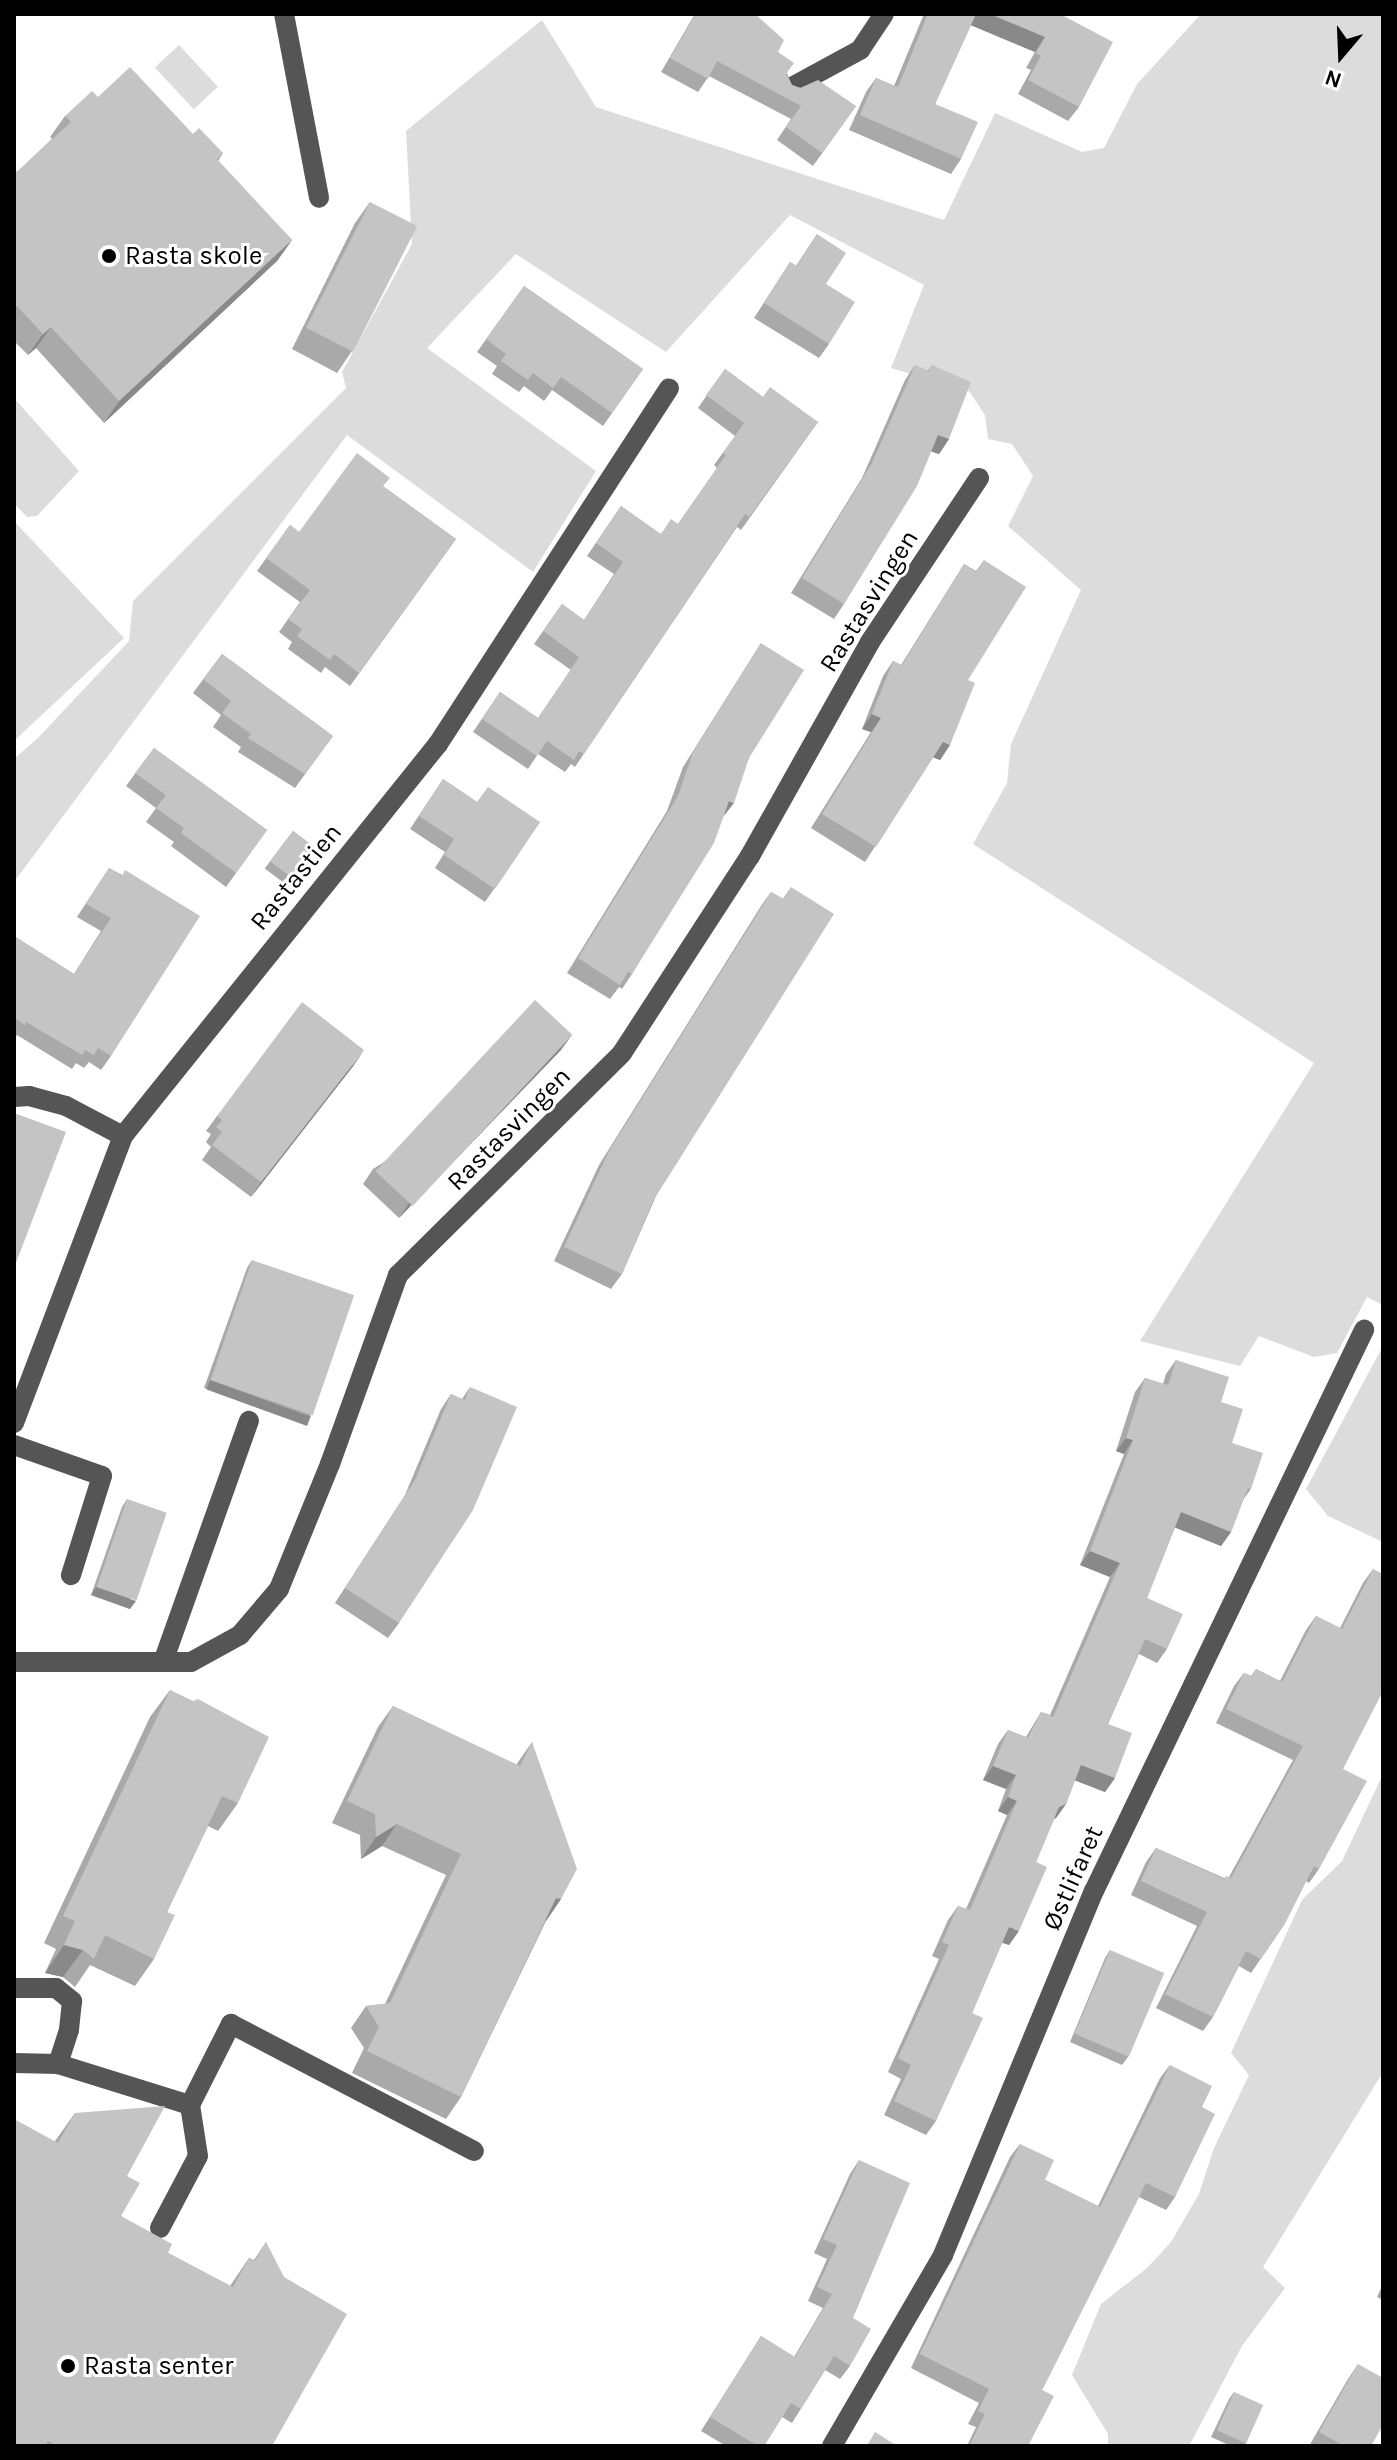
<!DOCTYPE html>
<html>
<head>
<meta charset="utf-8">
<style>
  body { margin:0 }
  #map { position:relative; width:1397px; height:2460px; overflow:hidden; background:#fff; font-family:Karla,sans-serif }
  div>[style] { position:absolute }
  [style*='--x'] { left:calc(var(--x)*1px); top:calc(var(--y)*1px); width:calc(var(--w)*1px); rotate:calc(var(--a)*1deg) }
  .green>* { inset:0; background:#dcdcdc; transform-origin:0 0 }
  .minor>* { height:20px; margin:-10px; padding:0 10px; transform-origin:10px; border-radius:10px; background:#555 }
  .wall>* { inset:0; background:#a9a9a9; transform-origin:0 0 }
  .shaded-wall>* { inset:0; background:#898989; transform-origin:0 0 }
  .building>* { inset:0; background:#c4c4c4; transform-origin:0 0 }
  .dots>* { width:22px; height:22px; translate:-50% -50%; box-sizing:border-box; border:4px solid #fff; border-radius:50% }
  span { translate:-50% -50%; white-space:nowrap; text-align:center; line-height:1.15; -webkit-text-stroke:6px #fff; paint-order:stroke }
  .poi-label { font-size:26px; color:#000 }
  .left { translate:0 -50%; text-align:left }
  .street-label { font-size:26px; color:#000 }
  .frame { position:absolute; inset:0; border:16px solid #000; pointer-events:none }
  .north { position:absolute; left:1301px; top:16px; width:80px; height:80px; -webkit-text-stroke:6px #fff; paint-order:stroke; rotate:199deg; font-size:22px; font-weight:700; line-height:32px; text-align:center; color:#000 }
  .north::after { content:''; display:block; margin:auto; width:28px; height:36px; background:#000; clip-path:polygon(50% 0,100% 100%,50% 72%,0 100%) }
</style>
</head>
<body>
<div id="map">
  <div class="green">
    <i style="clip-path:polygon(1201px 14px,1383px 14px,1383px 1305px,1367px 1297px,1337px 1353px,1314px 1357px,1259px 1336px,1240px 1366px,1140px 1341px,1314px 1063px,973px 844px,1007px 783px,1011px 744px,1081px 590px,1008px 526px,1033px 476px,1012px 444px,988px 439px,985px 415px,969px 391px,891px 368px,924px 285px,790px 215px,666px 352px,516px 254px,427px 348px,596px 471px,533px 572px,347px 435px,14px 882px,14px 759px,38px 738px,129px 641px,133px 601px,346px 388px,342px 372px,412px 244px,406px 131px,542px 20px,596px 107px,944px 220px,995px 113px,1082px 152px,1104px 148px,1137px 84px)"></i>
    <i style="left:179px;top:45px;width:57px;height:33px;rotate:47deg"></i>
    <i style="clip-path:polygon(14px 398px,79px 471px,37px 516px,27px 517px,14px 503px)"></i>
    <i style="clip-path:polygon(14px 521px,124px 638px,14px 741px)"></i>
    <i style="clip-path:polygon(1383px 1346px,1383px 1542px,1328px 1516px,1306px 1489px)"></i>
    <i style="clip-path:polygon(1383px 1774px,1383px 2072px,1263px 2267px,1285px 2288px,1242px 2346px,1189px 2446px,1108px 2446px,1108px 2434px,1072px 2375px,1101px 2304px,1147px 2268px,1171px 2242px,1199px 2194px,1214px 2148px,1249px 2075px,1231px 2053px,1302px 1900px,1342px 1861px)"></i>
  </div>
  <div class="minor">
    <i style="--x:284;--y:14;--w:187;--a:79.2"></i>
    <i style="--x:790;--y:88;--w:80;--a:-28.5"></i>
    <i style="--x:860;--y:50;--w:43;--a:-56.3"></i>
    <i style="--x:14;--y:1097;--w:15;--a:-4"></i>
    <i style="--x:29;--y:1096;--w:38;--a:15"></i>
    <i style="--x:66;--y:1106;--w:64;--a:27.8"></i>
    <i style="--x:14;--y:1423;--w:307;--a:-69.2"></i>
    <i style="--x:123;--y:1136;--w:503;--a:-51.22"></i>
    <i style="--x:438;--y:744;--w:424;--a:-57"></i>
    <i style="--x:14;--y:1445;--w:93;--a:19.4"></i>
    <i style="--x:102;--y:1476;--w:104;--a:107.4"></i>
    <i style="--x:14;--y:1662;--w:177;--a:0"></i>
    <i style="--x:191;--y:1662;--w:56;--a:-28.9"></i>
    <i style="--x:240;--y:1635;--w:60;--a:-49.7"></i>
    <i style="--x:279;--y:1589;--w:135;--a:-67.8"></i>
    <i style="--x:330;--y:1464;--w:201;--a:-70.2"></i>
    <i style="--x:398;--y:1275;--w:315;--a:-44.7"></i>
    <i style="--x:622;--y:1053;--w:235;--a:-57"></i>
    <i style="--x:750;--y:856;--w:245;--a:-60.7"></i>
    <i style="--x:870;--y:642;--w:197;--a:-56.4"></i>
    <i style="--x:163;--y:1662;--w:256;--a:-70.4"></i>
    <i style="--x:14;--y:1988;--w:42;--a:0"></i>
    <i style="--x:56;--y:1988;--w:21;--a:39"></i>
    <i style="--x:72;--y:2001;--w:29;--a:96"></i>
    <i style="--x:69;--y:2030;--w:36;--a:108"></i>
    <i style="--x:14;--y:2063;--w:44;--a:1.3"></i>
    <i style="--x:58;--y:2064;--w:138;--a:17.3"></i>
    <i style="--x:160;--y:2228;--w:81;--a:-62.2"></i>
    <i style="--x:198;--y:2156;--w:52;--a:-98.9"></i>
    <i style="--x:190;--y:2105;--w:91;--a:-63.2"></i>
    <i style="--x:231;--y:2024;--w:274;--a:27.6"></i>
    <i style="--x:832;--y:2446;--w:221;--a:-59.8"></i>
    <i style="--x:943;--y:2255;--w:394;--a:-67.5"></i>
    <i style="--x:1094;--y:1891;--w:623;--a:-64.3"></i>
  </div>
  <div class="wall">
    <i style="clip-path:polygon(695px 14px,755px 14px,778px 52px,792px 85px,856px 106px,813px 166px,777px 140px,791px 119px,709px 76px,698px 92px,661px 72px)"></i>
    <i style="clip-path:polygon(924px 14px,1060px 14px,1079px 107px,1068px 121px,1018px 94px,1031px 70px,1026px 68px,1035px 52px,971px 25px,935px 104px,961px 159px,951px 174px,849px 130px,866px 92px,876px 78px,894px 86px)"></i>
    <i style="clip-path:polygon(98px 97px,193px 134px,223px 153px,218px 161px,292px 240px,277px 261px,104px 423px,36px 348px,28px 355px,14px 341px,14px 169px,17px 172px,52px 139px,50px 137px,65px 116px)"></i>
    <i style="clip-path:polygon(370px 202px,352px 351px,337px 373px,292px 349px,355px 223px)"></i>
    <i style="clip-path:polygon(817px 234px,826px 284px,829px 344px,819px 358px,754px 318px,790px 262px,796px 266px)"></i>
    <i style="clip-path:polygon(524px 286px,643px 369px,603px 426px,552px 390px,544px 401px,524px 386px,519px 392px,492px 374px,497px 366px,477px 352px)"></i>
    <i style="clip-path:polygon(915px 365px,928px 371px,932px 365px,949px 439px,939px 454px,931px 451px,844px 604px,834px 619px,791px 593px,862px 478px,905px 380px)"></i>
    <i style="clip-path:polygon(725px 369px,763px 397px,818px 422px,741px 530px,737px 527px,575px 767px,571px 764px,565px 772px,538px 754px,528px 769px,473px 732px,500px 692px,538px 718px,571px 670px,534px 644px,562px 604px,584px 620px,614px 574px,587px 556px,621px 506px,660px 534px,678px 524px,717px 468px,714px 465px,735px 436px,698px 408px)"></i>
    <i style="clip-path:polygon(384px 487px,456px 539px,350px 686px,325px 667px,321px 673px,288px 649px,292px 642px,279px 632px,300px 602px,257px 571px,290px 525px,299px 532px)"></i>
    <i style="clip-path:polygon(984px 560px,968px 680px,950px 745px,940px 760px,933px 757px,865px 862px,811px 828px,871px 732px,862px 729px,883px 676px,893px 661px,901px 665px,964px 564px,976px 571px)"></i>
    <i style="clip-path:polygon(761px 643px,749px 758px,723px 817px,632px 974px,622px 989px,619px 987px,610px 999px,567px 973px,667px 811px,683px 767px)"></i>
    <i style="clip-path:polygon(222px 654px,333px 736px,295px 788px,238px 752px,241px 747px,213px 727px,221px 715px,193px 693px)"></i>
    <i style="clip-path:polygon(154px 748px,267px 830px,226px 887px,171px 846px,174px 842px,146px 822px,156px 808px,126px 786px)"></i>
    <i style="clip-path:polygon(443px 779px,477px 802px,540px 822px,485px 902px,435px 868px,445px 852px,410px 829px)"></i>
    <i style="left:293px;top:831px;width:30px;height:47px;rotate:37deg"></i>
    <i style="clip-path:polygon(109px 868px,122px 875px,111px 1056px,101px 1070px,89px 1062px,84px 1068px,76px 1063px,72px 1069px,17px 1035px,15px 1038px,14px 1037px,14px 936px,74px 974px,101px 931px,77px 917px)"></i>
    <i style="clip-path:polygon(791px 887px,622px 1274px,611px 1289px,554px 1261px,599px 1165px,761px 906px,771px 892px,783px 899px)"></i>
    <i style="clip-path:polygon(561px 1050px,399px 1218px,363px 1184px,373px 1169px)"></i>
    <i style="clip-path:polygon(354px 1065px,251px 1197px,202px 1160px,211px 1147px,206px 1142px,211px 1134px,206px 1131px,217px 1116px)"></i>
    <i style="clip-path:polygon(252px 1260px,311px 1416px,306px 1424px,204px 1388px,247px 1268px)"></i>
    <i style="clip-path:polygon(1176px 1360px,1221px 1402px,1232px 1443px,1251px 1489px,1243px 1500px,1231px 1532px,1221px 1546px,1175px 1527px,1147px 1598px,1167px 1649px,1157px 1663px,1139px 1654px,1108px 1724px,1115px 1778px,1105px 1792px,1075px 1780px,1066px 1804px,1056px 1818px,1054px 1819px,1036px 1862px,1009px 1945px,1002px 1943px,972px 2013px,936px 2121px,926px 2135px,884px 2115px,901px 2079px,888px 2072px,939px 1959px,932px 1956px,948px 1920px,958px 1906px,966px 1909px,1007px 1815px,998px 1811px,1006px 1789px,983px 1780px,998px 1744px,1008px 1730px,1026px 1737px,1041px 1712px,1050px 1715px,1110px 1577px,1080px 1565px,1124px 1454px,1116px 1451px,1135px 1392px,1145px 1378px,1163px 1384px,1166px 1374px)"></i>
    <i style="clip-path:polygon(470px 1387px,399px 1623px,388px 1638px,335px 1603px,405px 1495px,441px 1409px,451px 1394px,462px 1399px)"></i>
    <i style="clip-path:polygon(127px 1499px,130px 1609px,91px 1595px,122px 1507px)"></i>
    <i style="clip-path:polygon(1373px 1569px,1343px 1769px,1319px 1869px,1309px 1883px,1306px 1881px,1284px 1925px,1251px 1973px,1239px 1966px,1213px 2017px,1203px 2031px,1156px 2008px,1197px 1926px,1131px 1895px,1146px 1862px,1156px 1848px,1224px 1878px,1229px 1877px,1293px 1760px,1216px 1723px,1234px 1686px,1244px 1673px,1251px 1676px,1256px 1669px,1280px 1681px,1306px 1630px,1316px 1616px,1340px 1628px,1363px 1583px)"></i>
    <i style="clip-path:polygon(170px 1690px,238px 1803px,218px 1831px,208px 1826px,167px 1912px,154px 1959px,135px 1986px,90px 1965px,75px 1987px,63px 1977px,45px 1973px,56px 1949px,44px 1943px,150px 1717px)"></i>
    <i style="clip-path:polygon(393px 1706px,516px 1765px,532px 1742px,561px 1899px,546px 1921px,461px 2097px,446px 2119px,352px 2073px,364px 2048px,351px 2028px,366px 2006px,385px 2004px,446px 1875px,382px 1846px,361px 1859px,360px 1835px,332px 1823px,378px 1727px)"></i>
    <i style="clip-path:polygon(1110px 1950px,1128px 2057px,1122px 2065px,1070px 2042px,1105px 1958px)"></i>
    <i style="clip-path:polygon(1170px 2065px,1202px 2107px,1175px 2197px,1166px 2210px,1139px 2197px,1042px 2390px,1028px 2446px,967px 2446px,976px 2427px,968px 2424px,979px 2403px,911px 2368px,1010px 2157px,1020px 2144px,1045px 2180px,1098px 2206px,1160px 2078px)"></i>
    <i style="clip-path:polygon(75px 2113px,127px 2176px,121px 2216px,168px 2253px,230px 2286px,249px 2258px,254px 2260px,266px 2242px,272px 2446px,14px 2446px,55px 2141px)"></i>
    <i style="clip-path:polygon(859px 2160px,850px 2366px,840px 2379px,825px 2370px,792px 2423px,782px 2417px,764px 2446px,726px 2446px,701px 2431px,761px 2336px,794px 2357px,823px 2308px,808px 2301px,827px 2259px,814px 2253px,850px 2174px)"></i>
    <i style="clip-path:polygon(1383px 2284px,1383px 2300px,1377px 2297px)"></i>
    <i style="clip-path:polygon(1358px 2364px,1371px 2446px,1309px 2446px,1348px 2379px)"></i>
    <i style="clip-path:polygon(1234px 2392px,1246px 2443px,1243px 2446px,1231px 2446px,1211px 2437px,1229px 2399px)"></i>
  </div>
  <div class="shaded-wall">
    <i style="clip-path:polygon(975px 14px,990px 14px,1045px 37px,1035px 52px,968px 24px)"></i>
    <i style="clip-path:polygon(292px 240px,277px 261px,104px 423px,119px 401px)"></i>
    <i style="clip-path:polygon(51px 327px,36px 348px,28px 355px,43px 334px)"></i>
    <i style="clip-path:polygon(938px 435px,949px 439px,939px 454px,927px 450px)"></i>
    <i style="clip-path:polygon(872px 714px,881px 718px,871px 732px,862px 729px)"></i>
    <i style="clip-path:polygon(943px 742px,950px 745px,940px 760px,932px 757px)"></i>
    <i style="clip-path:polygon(729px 801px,734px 803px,723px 817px)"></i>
    <i style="clip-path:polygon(572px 1035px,561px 1050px,399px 1218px,409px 1203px)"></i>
    <i style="clip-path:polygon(364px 1050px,354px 1065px,251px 1197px,261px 1182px)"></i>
    <i style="left:210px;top:1380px;width:107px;height:10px;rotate:20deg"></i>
    <i style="clip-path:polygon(1126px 1438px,1133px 1440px,1124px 1454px,1116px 1451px)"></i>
    <i style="clip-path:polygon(1181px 1512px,1231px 1532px,1221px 1546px,1171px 1526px)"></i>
    <i style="clip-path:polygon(1090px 1551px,1120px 1563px,1110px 1577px,1080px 1565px)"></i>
    <i style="clip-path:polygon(96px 1587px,136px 1601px,130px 1609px,91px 1595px)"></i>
    <i style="clip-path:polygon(1081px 1765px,1115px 1778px,1105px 1792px,1071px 1779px)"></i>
    <i style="clip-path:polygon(993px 1766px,1016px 1775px,1006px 1789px,983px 1780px)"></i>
    <i style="clip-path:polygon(1008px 1797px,1017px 1801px,1007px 1815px,998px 1811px)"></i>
    <i style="clip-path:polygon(1066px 1804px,1056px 1818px,1049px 1821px,1059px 1807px)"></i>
    <i style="clip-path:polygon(397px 1824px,382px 1846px,361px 1859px,376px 1837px)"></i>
    <i style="clip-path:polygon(556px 1898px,561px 1899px,546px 1921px,541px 1919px)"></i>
    <i style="clip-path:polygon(1009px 1927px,1019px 1931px,1009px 1945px,999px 1941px)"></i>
    <i style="clip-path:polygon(64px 1945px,83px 1950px,63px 1977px,45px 1973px)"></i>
  </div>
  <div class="building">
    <i style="clip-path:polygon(696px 14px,755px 14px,784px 40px,778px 52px,794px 63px,786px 74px,792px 85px,800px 88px,818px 80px,856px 106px,822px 153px,786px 127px,801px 106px,717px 61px,708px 79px,670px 58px)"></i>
    <i style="clip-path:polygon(928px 14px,976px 14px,935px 104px,978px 122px,961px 159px,860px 115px,876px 78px,898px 87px)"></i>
    <i style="clip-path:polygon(990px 14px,1060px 14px,1113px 42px,1079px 107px,1028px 80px,1041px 56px,1036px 53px,1045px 37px)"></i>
    <i style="clip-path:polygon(130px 67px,193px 134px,199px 128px,223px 153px,217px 159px,292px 240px,119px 401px,51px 327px,43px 334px,14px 303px,14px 169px,17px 172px,71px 122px,65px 116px,92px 91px,98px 97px)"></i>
    <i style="left:370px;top:202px;width:53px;height:141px;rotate:27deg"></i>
    <i style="clip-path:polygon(817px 234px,846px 253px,826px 284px,855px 302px,829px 344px,764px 303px,790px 262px,797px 266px)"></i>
    <i style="clip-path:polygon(524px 286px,643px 369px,612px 413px,561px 377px,553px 388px,533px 373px,528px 380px,501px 361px,506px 354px,486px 339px)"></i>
    <i style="clip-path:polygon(915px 365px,929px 372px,932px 365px,971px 382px,949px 439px,938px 435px,917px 486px,844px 604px,802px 578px,872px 463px)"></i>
    <i style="clip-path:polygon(725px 369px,763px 397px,770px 387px,818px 422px,749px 517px,745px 514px,584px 754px,579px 751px,574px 760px,547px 741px,537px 756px,482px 719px,500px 692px,538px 718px,579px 657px,543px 631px,562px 604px,584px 620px,623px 562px,596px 543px,621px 506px,661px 534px,671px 519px,678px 524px,726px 455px,723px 453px,744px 423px,706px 395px)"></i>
    <i style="clip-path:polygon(357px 453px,390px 478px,383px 486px,456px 539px,359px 673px,334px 654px,330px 660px,297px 636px,302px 629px,288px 619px,310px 590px,266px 558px,290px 525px,299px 532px)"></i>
    <i style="clip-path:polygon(984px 560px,1026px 587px,968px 680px,975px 683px,950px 745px,943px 742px,876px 847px,822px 814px,881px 718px,872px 714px,893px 661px,902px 665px,964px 564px,976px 572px)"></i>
    <i style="clip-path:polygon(761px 643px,804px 670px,749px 758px,734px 803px,729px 801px,714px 843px,632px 974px,628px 972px,620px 985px,578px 958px,678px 796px,693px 752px)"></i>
    <i style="clip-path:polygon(222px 654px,333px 736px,305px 774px,248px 738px,251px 734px,222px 713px,231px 701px,203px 679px)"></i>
    <i style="clip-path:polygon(154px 748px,267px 830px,236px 873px,181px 833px,184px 828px,156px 808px,166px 795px,135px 773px)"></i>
    <i style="clip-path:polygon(443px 779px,477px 802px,488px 787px,540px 822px,495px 889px,444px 855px,454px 839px,419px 816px)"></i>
    <i style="left:293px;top:831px;width:30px;height:38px;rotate:37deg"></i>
    <i style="clip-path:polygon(109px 868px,122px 876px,125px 870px,200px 916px,111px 1056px,98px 1048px,94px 1055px,85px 1050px,82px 1055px,26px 1022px,25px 1025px,16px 1019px,14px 1022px,14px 936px,74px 974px,111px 918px,86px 904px)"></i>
    <i style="clip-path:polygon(791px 887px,834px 914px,653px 1201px,622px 1274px,564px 1247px,609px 1151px,771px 892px,784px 899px)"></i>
    <i style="left:535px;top:1000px;width:51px;height:234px;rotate:43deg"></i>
    <i style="clip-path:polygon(302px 1002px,364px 1050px,261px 1182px,212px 1145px,222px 1132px,216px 1127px,222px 1120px,217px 1116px)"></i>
    <i style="clip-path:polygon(14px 1113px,66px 1132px,14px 1268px)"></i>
    <i style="left:252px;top:1260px;width:108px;height:127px;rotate:19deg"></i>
    <i style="clip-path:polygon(1176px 1360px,1229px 1377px,1221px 1402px,1243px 1409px,1232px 1443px,1263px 1453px,1251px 1489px,1248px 1488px,1231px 1532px,1181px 1512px,1147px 1598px,1183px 1614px,1167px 1649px,1145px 1639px,1108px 1724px,1132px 1733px,1115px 1778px,1081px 1765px,1066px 1804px,1059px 1807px,1036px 1862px,1047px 1867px,1019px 1931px,1009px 1927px,972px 2013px,983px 2018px,936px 2121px,894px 2101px,911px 2065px,898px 2058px,949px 1945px,942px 1942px,958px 1906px,970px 1910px,1017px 1801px,1008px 1797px,1016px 1775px,993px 1766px,1008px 1730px,1028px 1738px,1041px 1712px,1053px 1717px,1120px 1563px,1090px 1551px,1133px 1440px,1126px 1438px,1145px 1378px,1168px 1385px)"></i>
    <i style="clip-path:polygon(470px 1387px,517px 1407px,473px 1510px,399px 1623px,345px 1588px,415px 1480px,451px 1394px,465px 1400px)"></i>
    <i style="left:127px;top:1499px;width:42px;height:93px;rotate:19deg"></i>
    <i style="clip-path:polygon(1373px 1569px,1383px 1574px,1383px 1691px,1343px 1769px,1367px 1781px,1319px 1869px,1314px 1866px,1284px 1925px,1261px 1959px,1246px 1951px,1213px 2017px,1165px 1994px,1207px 1912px,1141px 1881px,1156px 1848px,1224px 1879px,1226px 1876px,1231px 1878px,1303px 1746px,1226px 1709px,1244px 1673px,1252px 1676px,1256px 1669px,1282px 1682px,1316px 1616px,1342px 1629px)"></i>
    <i style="clip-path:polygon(170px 1690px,193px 1701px,198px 1699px,269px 1737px,238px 1803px,222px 1796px,167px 1912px,175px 1915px,154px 1959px,105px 1935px,94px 1959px,83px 1950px,64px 1945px,75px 1921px,63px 1916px)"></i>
    <i style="clip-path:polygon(393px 1706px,520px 1766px,532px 1742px,577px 1869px,561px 1899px,556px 1898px,461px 2097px,367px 2051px,379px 2027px,366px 2006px,390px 2003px,461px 1854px,397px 1824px,376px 1837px,375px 1814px,347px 1801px)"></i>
    <i style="left:1110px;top:1950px;width:59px;height:91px;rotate:23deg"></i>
    <i style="clip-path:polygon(1170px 2065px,1212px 2086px,1202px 2107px,1215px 2114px,1175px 2197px,1146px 2183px,1042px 2390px,1054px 2396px,1028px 2446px,969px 2446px,985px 2414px,978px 2411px,989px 2389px,920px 2354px,1020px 2144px,1054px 2160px,1045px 2180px,1100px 2207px)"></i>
    <i style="clip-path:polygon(165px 2106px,127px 2176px,140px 2183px,121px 2216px,172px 2244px,168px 2253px,233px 2287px,249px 2258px,255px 2261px,266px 2242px,284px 2277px,347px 2314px,272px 2446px,58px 2446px,48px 2441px,45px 2446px,14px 2446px,14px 2119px,58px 2143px,75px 2113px)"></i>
    <i style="clip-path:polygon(859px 2160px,910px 2183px,853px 2318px,871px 2329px,850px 2366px,834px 2356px,801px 2409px,791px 2403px,764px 2446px,758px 2446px,710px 2417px,761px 2336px,795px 2357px,832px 2294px,817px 2287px,837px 2245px,823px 2239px)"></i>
    <i style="clip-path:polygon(1358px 2364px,1383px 2378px,1383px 2425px,1371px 2446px,1344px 2446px,1319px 2432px)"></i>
    <i style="left:1234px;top:2392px;width:32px;height:42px;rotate:24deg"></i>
    <i style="clip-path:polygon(875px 2432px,897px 2446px,867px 2446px)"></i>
  </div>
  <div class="dots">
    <i style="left:109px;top:256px;background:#000"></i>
    <i style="left:68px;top:2366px;background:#000"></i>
  </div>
  <div class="poi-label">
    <span class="left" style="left:125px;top:256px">Rasta skole</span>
    <span class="left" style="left:84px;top:2366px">Rasta senter</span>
  </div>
  <div class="street-label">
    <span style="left:869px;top:601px;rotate:-58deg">Rastasvingen</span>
    <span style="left:296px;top:877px;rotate:-51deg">Rastastien</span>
    <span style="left:509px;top:1129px;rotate:-45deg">Rastasvingen</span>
    <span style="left:1073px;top:1878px;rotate:-66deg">Østlifaret</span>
  </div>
  <div class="frame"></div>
  <div class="north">N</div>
</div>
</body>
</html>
